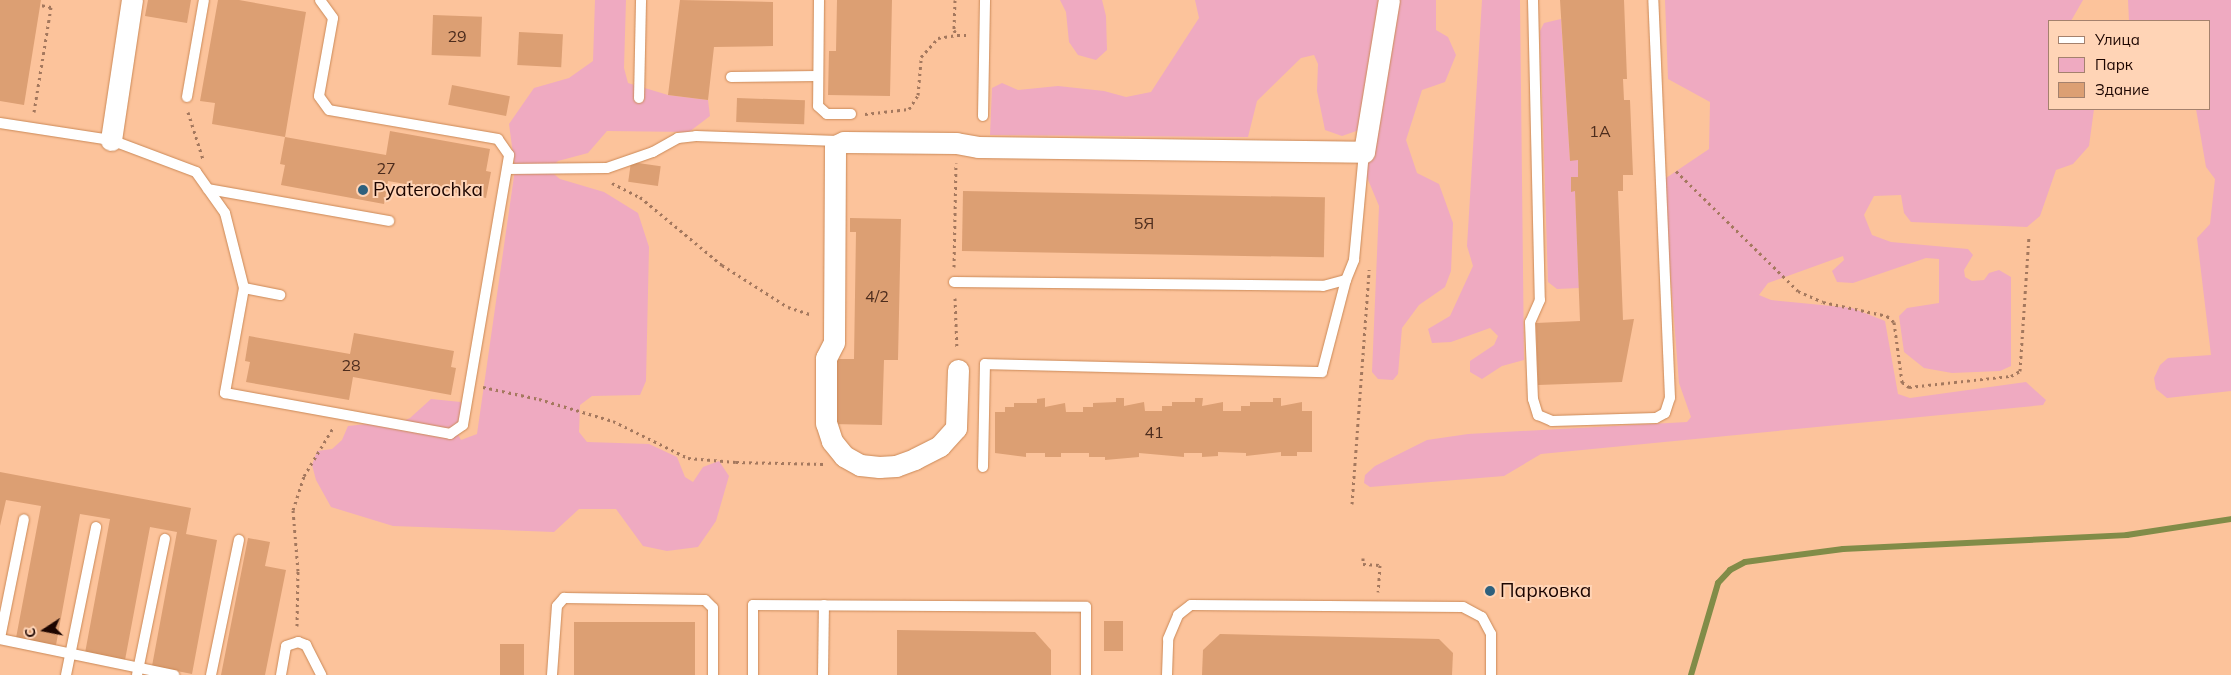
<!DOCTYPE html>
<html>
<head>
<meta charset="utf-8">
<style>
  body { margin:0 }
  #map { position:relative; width:2231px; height:675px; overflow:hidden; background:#fcc39b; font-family:Mulish,sans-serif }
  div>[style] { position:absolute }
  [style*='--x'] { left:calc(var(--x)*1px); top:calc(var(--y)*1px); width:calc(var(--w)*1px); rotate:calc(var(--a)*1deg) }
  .green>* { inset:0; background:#efaac1 }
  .stream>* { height:6px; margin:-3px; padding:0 3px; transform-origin:3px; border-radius:3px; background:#818c48 }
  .building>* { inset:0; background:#dc9f73; transform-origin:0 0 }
  .path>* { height:3px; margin-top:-1.5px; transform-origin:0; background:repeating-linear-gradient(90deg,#a4785e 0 2.5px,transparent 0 6.5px) }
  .roads { filter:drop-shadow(0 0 1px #cb8957) drop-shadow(0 0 1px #cb8957) }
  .service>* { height:10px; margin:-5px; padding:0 5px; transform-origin:5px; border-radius:5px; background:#fff }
  .minor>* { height:21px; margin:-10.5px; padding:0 10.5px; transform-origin:10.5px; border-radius:10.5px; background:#fff }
  .dots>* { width:14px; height:14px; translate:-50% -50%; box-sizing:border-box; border:2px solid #ffd4b6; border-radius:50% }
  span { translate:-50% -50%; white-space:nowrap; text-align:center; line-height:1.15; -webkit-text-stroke:4px #ffd4b6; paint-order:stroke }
  .number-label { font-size:16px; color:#4c2c1d }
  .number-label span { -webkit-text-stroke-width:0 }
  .poi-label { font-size:19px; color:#1c0500 }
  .left { translate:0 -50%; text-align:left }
  .legend { position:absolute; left:2048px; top:20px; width:162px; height:90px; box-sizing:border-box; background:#ffd4b6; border:1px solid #a4816d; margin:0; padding:6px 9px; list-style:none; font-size:15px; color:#1c0500 }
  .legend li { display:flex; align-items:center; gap:10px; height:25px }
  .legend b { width:25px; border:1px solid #a4816d }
  .north { position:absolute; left:20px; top:605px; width:50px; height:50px; -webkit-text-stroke:4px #ffd4b6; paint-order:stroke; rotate:259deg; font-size:14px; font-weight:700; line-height:20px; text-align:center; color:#1c0500 }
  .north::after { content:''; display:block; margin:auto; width:18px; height:22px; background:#1c0500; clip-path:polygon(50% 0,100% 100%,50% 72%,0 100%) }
</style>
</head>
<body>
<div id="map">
  <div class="green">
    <i style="clip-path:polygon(595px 0,626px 0,624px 68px,628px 83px,668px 95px,708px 100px,710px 116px,689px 132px,607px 131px,588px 153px,558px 161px,549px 170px,560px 179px,604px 192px,638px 213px,649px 247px,646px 381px,640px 395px,592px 396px,580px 405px,579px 432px,587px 442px,649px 444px,677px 457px,685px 477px,693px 482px,703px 467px,719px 461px,729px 476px,716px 521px,698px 547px,667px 551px,643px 546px,616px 509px,579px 509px,554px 532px,393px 526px,331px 507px,316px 480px,312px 465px,317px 451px,332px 449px,342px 440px,348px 426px,366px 424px,389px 427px,410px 418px,431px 399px,461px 402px,464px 413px,455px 429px,461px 440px,477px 434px,515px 169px,509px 124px,534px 88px,569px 78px,593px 61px)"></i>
    <i style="clip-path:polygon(1060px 0,1102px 0,1106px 16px,1107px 50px,1096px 60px,1078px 55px,1069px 42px,1066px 12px)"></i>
    <i style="clip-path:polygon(1195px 0,1436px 0,1436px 30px,1448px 37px,1456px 55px,1445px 82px,1422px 90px,1406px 140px,1417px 173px,1439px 184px,1453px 223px,1451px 271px,1445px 287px,1419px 305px,1402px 328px,1398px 374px,1393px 380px,1378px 379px,1372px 372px,1379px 206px,1364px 170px,1362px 129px,1342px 136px,1325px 130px,1317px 91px,1318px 64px,1314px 55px,1301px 58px,1257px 101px,1248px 137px,990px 135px,992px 88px,1002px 83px,1018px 90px,1058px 86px,1104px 91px,1126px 97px,1151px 92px,1199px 18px)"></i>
    <i style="clip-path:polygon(1482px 0,1520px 0,1524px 360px,1502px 366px,1482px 379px,1470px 372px,1470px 361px,1494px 345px,1498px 336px,1490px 328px,1451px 342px,1432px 343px,1428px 329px,1450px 316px,1473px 266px,1467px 246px)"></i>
    <i style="clip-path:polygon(1665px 0,2083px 0,2071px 21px,2050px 21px,2050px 109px,2094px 109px,2089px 146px,2073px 164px,2056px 170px,2040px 216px,2027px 227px,1911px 222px,1904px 213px,1901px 195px,1874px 196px,1864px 215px,1872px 235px,1891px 242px,1968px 249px,1973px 255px,1964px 270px,1965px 277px,1972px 281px,1984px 280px,1989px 273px,1999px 270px,2011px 277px,2011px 366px,2000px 371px,1952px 373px,1924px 368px,1904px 352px,1899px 316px,1907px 308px,1939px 303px,1939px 259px,1926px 258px,1853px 283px,1837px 282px,1832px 271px,1844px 260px,1843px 256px,1768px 283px,1759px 295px,1771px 300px,1852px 308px,1885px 321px,1898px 394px,1910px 398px,2026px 382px,2046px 400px,2043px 405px,1541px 454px,1504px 476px,1370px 487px,1364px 483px,1365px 475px,1375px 466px,1427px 440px,1468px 434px,1687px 422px,1691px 417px,1679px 383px,1663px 180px,1709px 149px,1710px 102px,1668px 79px)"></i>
    <i style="clip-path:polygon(2128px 0,2231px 0,2231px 391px,2167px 398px,2156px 389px,2154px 378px,2160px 365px,2168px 358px,2211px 355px,2197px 238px,2210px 224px,2215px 179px,2206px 167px,2196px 109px,2210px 109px,2210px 21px,2129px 21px)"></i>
    <i style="clip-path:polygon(1561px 19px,1570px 160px,1578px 160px,1578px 177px,1571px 178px,1571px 191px,1575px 191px,1579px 288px,1557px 289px,1548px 282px,1540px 31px,1544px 23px)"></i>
  </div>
  <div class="stream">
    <i style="--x:1691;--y:675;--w:96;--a:-73.6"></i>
    <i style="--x:1718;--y:583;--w:18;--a:-47"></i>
    <i style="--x:1730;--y:570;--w:17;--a:-28"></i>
    <i style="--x:1745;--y:562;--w:99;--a:-7.6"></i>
    <i style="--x:1843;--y:549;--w:284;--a:-2.8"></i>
    <i style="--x:2127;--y:535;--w:105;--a:-8.7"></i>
  </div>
  <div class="building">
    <i style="clip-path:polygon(0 0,41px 0,24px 105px,0 101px)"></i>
    <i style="clip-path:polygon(148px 0,191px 0,187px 23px,145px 16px)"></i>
    <i style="clip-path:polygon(218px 0,239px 0,306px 12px,285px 137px,386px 155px,390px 131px,490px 149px,486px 171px,491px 172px,486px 198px,388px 181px,384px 204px,281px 185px,285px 165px,280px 164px,285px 137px,212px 124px,215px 103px,200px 101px)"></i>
    <i style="clip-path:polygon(680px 0,773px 2px,773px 46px,714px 47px,708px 100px,668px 95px)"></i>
    <i style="clip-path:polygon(837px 0,892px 0,890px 96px,828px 95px,829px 51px,836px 51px)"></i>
    <i style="clip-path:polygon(1560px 0,1624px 0,1627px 79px,1623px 79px,1624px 100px,1630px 100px,1633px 175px,1623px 175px,1623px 191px,1618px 191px,1623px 320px,1634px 319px,1622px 382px,1538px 385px,1536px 323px,1580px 321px,1575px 191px,1571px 192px,1571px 177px,1578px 177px,1578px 160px,1570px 161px)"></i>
    <i style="left:433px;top:15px;width:49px;height:40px;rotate:2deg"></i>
    <i style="left:519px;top:32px;width:44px;height:33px;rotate:3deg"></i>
    <i style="left:452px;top:85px;width:59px;height:20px;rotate:11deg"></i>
    <i style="left:737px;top:98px;width:68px;height:24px;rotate:2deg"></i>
    <i style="left:631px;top:162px;width:30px;height:20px;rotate:8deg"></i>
    <i style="left:963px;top:191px;width:362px;height:60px;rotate:1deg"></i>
    <i style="clip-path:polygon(850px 218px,901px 219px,898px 360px,884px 360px,882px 425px,831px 424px,832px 359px,854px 359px,856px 232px,850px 232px)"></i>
    <i style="clip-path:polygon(354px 333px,454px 351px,451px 367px,456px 368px,451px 395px,353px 377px,349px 400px,246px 382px,250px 362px,245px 361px,249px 336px,350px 354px)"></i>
    <i style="clip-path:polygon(1045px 398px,1045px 407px,1065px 403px,1066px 412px,1083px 412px,1083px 407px,1093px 407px,1093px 403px,1116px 402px,1116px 398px,1124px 398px,1124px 406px,1144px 402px,1145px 411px,1162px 411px,1162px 406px,1172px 406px,1172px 402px,1195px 402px,1195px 398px,1203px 398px,1202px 406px,1223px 402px,1223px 411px,1241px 411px,1241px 406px,1250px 406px,1250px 402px,1273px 402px,1273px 398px,1281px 398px,1281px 406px,1302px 402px,1302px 411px,1312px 411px,1312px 452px,1297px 452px,1297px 456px,1281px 456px,1281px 452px,1246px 456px,1246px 453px,1218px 452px,1218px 456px,1202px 457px,1202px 453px,1184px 453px,1184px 457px,1139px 453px,1139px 457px,1105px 460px,1105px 457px,1089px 457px,1089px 453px,1061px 453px,1061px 457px,1045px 457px,1045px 453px,1026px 453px,1026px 457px,995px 453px,995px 412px,1005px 412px,1005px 407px,1014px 407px,1014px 403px,1037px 403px,1037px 399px)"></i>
    <i style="clip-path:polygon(0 472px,191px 508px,186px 534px,217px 540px,192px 674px,152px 666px,177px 532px,150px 527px,125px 660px,85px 653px,110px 519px,80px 514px,56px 645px,16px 638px,41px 506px,6px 500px,0 526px)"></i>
    <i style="clip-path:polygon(248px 538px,270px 542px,265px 566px,286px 570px,265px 675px,221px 675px)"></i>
    <i style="left:1104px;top:621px;width:19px;height:30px"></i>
    <i style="left:574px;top:622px;width:121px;height:53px"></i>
    <i style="clip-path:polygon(897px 630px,1035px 632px,1051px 650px,1051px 675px,897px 675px)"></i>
    <i style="clip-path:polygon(1220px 634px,1439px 639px,1453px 653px,1452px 675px,1202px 675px,1203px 650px)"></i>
    <i style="left:500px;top:644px;width:24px;height:31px"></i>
  </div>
  <div class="path">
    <i style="--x:955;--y:0;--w:30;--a:92"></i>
    <i style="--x:954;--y:30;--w:6;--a:59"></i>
    <i style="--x:957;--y:35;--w:12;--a:0"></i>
    <i style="--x:34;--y:112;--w:106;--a:-80.8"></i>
    <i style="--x:51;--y:7;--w:11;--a:-170"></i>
    <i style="--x:188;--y:112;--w:49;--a:72.3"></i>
    <i style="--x:865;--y:114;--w:44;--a:-6.5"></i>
    <i style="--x:909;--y:109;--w:17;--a:-57"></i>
    <i style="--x:918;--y:95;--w:38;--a:-85"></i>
    <i style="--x:921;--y:57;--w:25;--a:-48"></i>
    <i style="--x:938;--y:38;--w:19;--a:-9"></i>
    <i style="--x:1676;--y:171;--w:171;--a:44.5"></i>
    <i style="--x:1798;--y:291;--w:27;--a:24"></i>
    <i style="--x:1823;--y:302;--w:66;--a:12.3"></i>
    <i style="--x:1887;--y:316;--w:9;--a:41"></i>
    <i style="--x:1894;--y:322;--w:61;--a:82.4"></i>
    <i style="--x:1902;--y:382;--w:9;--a:36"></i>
    <i style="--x:1909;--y:387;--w:103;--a:-6.2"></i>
    <i style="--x:2011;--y:376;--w:10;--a:-29"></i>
    <i style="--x:2020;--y:371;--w:135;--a:-86.2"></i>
    <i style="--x:612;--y:183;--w:31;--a:27"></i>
    <i style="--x:640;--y:197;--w:107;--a:39.7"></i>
    <i style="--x:722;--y:265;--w:78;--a:32.5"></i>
    <i style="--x:788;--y:307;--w:25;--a:18"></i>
    <i style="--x:954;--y:267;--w:104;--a:-88.9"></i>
    <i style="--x:955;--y:298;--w:51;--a:87.8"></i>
    <i style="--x:483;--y:387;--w:57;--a:12.1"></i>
    <i style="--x:539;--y:399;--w:77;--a:16.6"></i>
    <i style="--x:613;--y:421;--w:84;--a:26.3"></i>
    <i style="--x:688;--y:458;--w:48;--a:4.8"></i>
    <i style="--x:736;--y:462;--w:88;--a:1.3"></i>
    <i style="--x:1352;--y:504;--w:235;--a:-85.8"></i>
    <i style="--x:1363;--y:558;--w:6;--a:90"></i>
    <i style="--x:1363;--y:564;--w:17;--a:3"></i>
    <i style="--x:1380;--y:565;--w:27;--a:94"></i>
    <i style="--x:297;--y:626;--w:55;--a:-89"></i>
    <i style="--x:298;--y:571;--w:61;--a:-94.7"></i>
    <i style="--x:293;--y:510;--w:36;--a:-72"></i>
    <i style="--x:304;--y:476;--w:56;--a:-58.9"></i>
  </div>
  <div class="roads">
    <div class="service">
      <i style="--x:819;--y:0;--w:106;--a:90.5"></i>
      <i style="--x:818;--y:106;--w:12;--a:42"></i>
      <i style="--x:827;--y:114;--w:24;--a:0"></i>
      <i style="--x:1533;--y:0;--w:300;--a:88.7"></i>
      <i style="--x:1540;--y:300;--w:24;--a:114"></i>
      <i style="--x:1530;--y:322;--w:77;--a:87.8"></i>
      <i style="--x:1533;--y:399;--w:17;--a:73"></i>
      <i style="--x:1538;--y:415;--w:15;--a:23"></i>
      <i style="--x:1552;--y:421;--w:104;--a:-1.7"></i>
      <i style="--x:1656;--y:418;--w:10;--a:-29"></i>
      <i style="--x:1665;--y:413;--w:16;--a:-72"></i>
      <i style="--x:1670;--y:398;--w:398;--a:-92.4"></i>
      <i style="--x:731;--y:77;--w:87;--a:-0.7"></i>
      <i style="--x:187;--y:97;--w:98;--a:-80.1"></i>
      <i style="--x:639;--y:98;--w:98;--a:-88.8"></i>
      <i style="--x:983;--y:116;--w:116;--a:-89"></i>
      <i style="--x:0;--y:123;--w:112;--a:8.7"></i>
      <i style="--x:111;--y:140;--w:91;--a:20.6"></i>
      <i style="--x:196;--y:172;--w:50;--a:54.7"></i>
      <i style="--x:225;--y:213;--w:77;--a:75.8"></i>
      <i style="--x:244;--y:288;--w:107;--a:100.3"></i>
      <i style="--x:225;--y:393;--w:229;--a:10.3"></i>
      <i style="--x:450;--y:434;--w:16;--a:-35"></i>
      <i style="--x:463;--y:425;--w:274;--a:-80.3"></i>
      <i style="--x:509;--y:155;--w:19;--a:-125"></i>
      <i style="--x:498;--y:139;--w:171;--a:-170.3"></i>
      <i style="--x:329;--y:110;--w:17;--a:-126"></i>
      <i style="--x:319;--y:96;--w:79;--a:-79.8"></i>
      <i style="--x:333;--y:18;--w:22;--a:-126"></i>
      <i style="--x:507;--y:169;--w:100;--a:-0.6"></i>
      <i style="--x:607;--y:168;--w:49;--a:-19.2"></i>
      <i style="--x:653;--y:152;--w:29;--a:-29"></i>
      <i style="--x:678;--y:138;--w:18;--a:-6"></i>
      <i style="--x:696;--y:136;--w:142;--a:2"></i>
      <i style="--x:208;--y:189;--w:184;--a:10"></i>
      <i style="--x:954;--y:282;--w:369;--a:0.6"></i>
      <i style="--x:1323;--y:286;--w:24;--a:-15"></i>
      <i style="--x:1346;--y:280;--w:22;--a:-68"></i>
      <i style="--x:1354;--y:260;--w:108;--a:-84.7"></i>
      <i style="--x:244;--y:288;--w:37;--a:11"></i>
      <i style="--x:983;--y:467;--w:103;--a:-88.9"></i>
      <i style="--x:985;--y:364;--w:337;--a:1.4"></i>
      <i style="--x:1322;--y:372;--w:95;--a:-75.4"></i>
      <i style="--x:0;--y:638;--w:121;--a:-78.6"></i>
      <i style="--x:0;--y:639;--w:178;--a:11.7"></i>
      <i style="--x:66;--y:675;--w:151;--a:-78.5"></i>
      <i style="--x:137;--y:675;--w:139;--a:-78.4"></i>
      <i style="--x:211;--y:675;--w:138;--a:-78.3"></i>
      <i style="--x:281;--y:675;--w:29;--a:-80"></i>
      <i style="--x:286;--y:646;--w:13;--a:-18"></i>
      <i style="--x:298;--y:642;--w:9;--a:21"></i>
      <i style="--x:306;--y:645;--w:34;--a:63"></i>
      <i style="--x:552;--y:675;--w:69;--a:-85.9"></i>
      <i style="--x:557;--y:606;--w:11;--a:-49"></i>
      <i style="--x:564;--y:598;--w:141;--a:0.8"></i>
      <i style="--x:705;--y:600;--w:11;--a:45"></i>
      <i style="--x:713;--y:608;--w:67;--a:90"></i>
      <i style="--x:753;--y:675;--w:70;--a:-90"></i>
      <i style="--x:753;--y:605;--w:333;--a:0.3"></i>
      <i style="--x:1086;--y:607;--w:68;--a:90"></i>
      <i style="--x:823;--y:675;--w:70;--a:-89.2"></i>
      <i style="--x:1167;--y:675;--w:36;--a:-88"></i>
      <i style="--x:1168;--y:639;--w:26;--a:-67"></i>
      <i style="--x:1178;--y:615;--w:16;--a:-38"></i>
      <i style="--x:1191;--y:605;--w:272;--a:0.4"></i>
      <i style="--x:1463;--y:607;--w:21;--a:28"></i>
      <i style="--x:1482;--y:617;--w:19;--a:62"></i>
      <i style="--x:1491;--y:634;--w:41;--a:90"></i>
    </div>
    <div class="minor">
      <i style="--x:111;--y:140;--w:142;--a:-81.5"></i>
      <i style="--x:958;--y:370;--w:58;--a:92"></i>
      <i style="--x:956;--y:428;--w:24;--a:132"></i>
      <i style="--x:940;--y:446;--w:28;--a:153"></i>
      <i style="--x:915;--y:459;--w:20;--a:160"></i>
      <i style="--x:896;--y:466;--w:17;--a:177"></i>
      <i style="--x:879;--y:467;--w:19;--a:-174"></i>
      <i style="--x:860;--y:465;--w:18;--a:-151"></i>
      <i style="--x:844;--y:456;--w:19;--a:-129"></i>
      <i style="--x:832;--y:441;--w:19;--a:-108"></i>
      <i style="--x:826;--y:423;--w:65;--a:-90"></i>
      <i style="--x:826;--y:358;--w:18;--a:-63"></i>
      <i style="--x:834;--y:342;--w:196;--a:-89.7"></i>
      <i style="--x:835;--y:146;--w:10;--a:-24"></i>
      <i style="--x:844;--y:142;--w:112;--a:0.5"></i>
      <i style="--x:956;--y:143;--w:22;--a:10"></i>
      <i style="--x:978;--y:147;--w:386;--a:0.7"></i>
      <i style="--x:1364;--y:152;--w:154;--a:-80.7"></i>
    </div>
  </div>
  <div class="dots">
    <i style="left:363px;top:190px;background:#2e607d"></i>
    <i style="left:1490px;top:591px;background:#2e607d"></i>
  </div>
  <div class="number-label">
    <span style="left:457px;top:36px">29</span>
    <span style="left:1600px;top:131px">1А</span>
    <span style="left:386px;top:168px">27</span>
    <span style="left:1144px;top:223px">5Я</span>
    <span style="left:877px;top:296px">4/2</span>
    <span style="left:351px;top:365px">28</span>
    <span style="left:1154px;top:432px">41</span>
  </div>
  <div class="poi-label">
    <span class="left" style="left:373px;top:190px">Pyaterochka</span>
    <span class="left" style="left:1500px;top:591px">Парковка</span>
  </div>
  <ul class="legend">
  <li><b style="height:6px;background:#fff"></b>Улица</li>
  <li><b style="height:14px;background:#efaac1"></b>Парк</li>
  <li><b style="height:14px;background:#dc9f73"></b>Здание</li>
  </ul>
  <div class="north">С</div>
</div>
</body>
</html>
